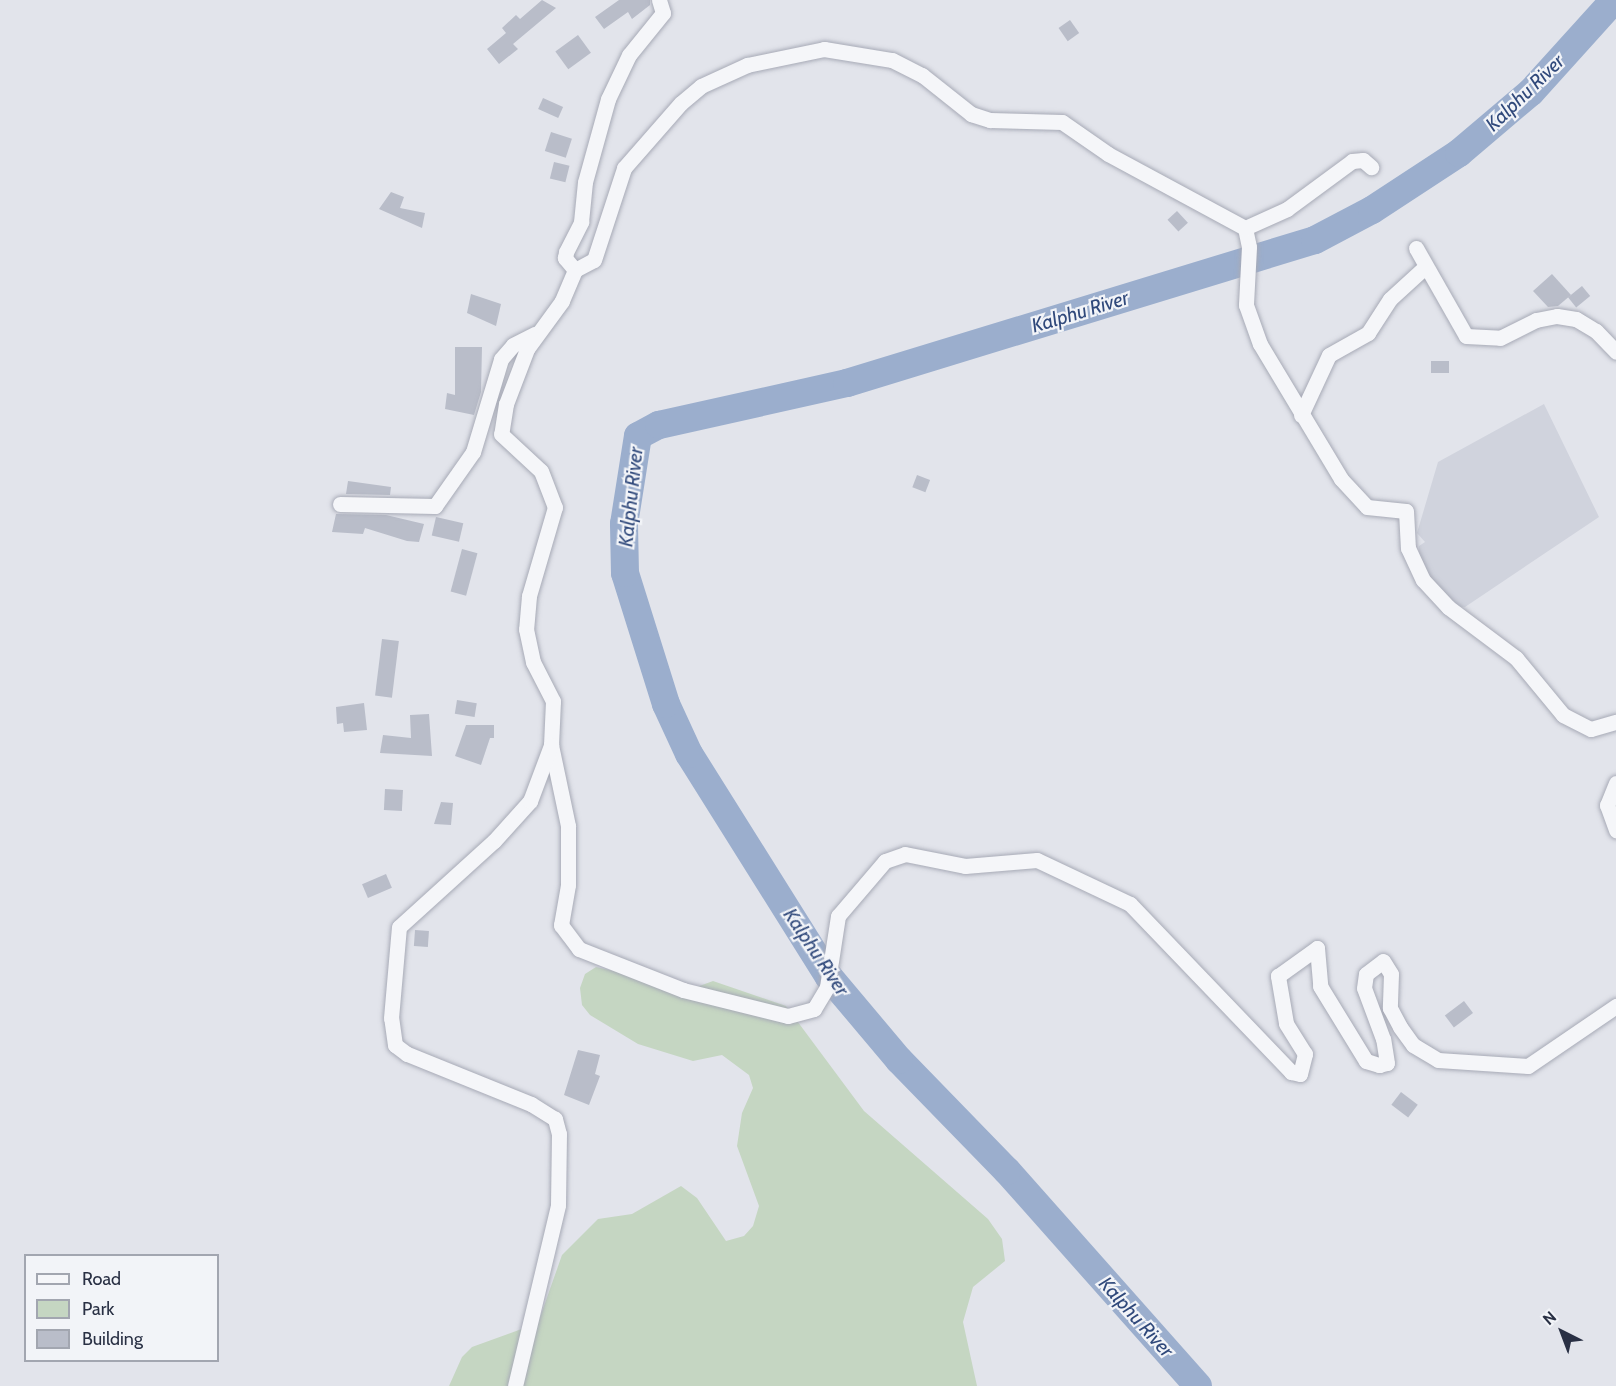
<!DOCTYPE html>
<html>
<head>
<meta charset="utf-8">
<style>
  body { margin:0 }
  #map { position:relative; width:1616px; height:1386px; overflow:hidden; background:#e2e4eb; font-family:Cabin,sans-serif }
  div>[style] { position:absolute }
  [style*='--x'] { left:calc(var(--x)*1px); top:calc(var(--y)*1px); width:calc(var(--w)*1px); rotate:calc(var(--a)*1deg) }
  .built>* { inset:0; background:#d0d3dd }
  .green>* { inset:0; background:#c5d6c2 }
  .river>* { height:28px; margin:-14px; padding:0 14px; transform-origin:14px; border-radius:14px; background:#9baecd }
  .building>* { inset:0; background:#b9bdc9; transform-origin:0 0 }
  .roads { filter:drop-shadow(0 0 2px #a7aab6) drop-shadow(0 0 2px #a7aab6) }
  .street>* { height:15px; margin:-7.5px; padding:0 7.5px; transform-origin:7.5px; border-radius:7.5px; background:#f5f6f9 }
  span { translate:-50% -50%; white-space:nowrap; text-align:center; line-height:1.15; -webkit-text-stroke:4.5px #f2f4f8; paint-order:stroke }
  .water-label { font-size:20px; color:#30497b; font-style:italic }
  .legend { position:absolute; left:24px; top:1254px; width:195px; height:108px; box-sizing:border-box; background:#f2f4f8; border:2px solid #a2a6b0; margin:0; padding:8px 10px; list-style:none; font-size:18px; color:#293044 }
  .legend li { display:flex; align-items:center; gap:12px; height:30px }
  .legend b { width:30px; border:2px solid #a2a6b0 }
  .north { position:absolute; left:1532px; top:1302px; width:60px; height:60px; -webkit-text-stroke:4px #f2f4f8; paint-order:stroke; rotate:318deg; font-size:16px; font-weight:700; line-height:24px; text-align:center; color:#293044 }
  .north::after { content:''; display:block; margin:auto; width:21px; height:27px; background:#293044; clip-path:polygon(50% 0,100% 100%,50% 72%,0 100%) }
</style>
</head>
<body>
<div id="map">
  <div class="built">
    <i style="clip-path:polygon(1544px 404px,1599px 517px,1465px 607px,1452px 606px,1418px 560px,1419px 546px,1425px 542px,1417px 533px,1438px 462px)"></i>
  </div>
  <div class="green">
    <i style="clip-path:polygon(596px 967px,632px 975px,675px 995px,713px 981px,786px 1006px,864px 1111px,988px 1219px,1002px 1239px,1005px 1261px,973px 1287px,963px 1322px,977px 1386px,449px 1386px,462px 1357px,472px 1347px,538px 1323px,562px 1255px,598px 1219px,632px 1214px,681px 1186px,697px 1198px,726px 1241px,744px 1236px,753px 1226px,759px 1206px,737px 1146px,742px 1113px,753px 1088px,749px 1075px,722px 1055px,693px 1061px,638px 1044px,590px 1015px,582px 1005px,580px 988px,585px 974px)"></i>
  </div>
  <div class="river">
    <i style="--x:1198;--y:1386;--w:288;--a:-131.6"></i>
    <i style="--x:1007;--y:1171;--w:155;--a:-134.2"></i>
    <i style="--x:899;--y:1060;--w:109;--a:-130.1"></i>
    <i style="--x:829;--y:977;--w:263;--a:-122.1"></i>
    <i style="--x:689;--y:754;--w:55;--a:-114.7"></i>
    <i style="--x:666;--y:704;--w:137;--a:-107.4"></i>
    <i style="--x:625;--y:573;--w:49;--a:-91.2"></i>
    <i style="--x:624;--y:524;--w:89;--a:-81"></i>
    <i style="--x:638;--y:436;--w:24;--a:-28"></i>
    <i style="--x:659;--y:425;--w:193;--a:-12.6"></i>
    <i style="--x:847;--y:383;--w:489;--a:-17"></i>
    <i style="--x:1315;--y:240;--w:64;--a:-27.8"></i>
    <i style="--x:1372;--y:210;--w:104;--a:-33.2"></i>
    <i style="--x:1459;--y:153;--w:94;--a:-40.3"></i>
    <i style="--x:1531;--y:92;--w:124;--a:-47.9"></i>
  </div>
  <div class="building">
    <i style="clip-path:polygon(542px 0,556px 8px,513px 44px,518px 49px,499px 64px,487px 49px,506px 33px,502px 28px,516px 15px,520px 19px)"></i>
    <i style="clip-path:polygon(619px 0,650px 0,650px 5px,632px 19px,628px 12px,604px 29px,595px 17px)"></i>
    <i style="left:1070px;top:20px;width:16px;height:14px;rotate:55deg"></i>
    <i style="left:578px;top:35px;width:22px;height:28px;rotate:54deg"></i>
    <i style="left:543px;top:98px;width:22px;height:12px;rotate:24deg"></i>
    <i style="left:551px;top:132px;width:22px;height:20px;rotate:18deg"></i>
    <i style="left:554px;top:162px;width:16px;height:17px;rotate:14deg"></i>
    <i style="clip-path:polygon(391px 192px,404px 197px,400px 208px,425px 213px,422px 228px,379px 209px)"></i>
    <i style="left:1177px;top:211px;width:16px;height:13px;rotate:47deg"></i>
    <i style="clip-path:polygon(1552px 274px,1571px 295px,1558px 306px,1548px 307px,1533px 291px)"></i>
    <i style="left:1582px;top:286px;width:13px;height:18px;rotate:51deg"></i>
    <i style="clip-path:polygon(471px 294px,501px 304px,496px 326px,467px 313px)"></i>
    <i style="clip-path:polygon(455px 347px,482px 347px,481px 392px,474px 415px,445px 409px,447px 393px,455px 395px)"></i>
    <i style="left:1431px;top:361px;width:18px;height:12px"></i>
    <i style="left:917px;top:475px;width:14px;height:13px;rotate:21deg"></i>
    <i style="clip-path:polygon(348px 481px,391px 487px,390px 495px,346px 494px)"></i>
    <i style="clip-path:polygon(336px 514px,386px 515px,424px 524px,419px 542px,407px 541px,365px 528px,363px 534px,332px 532px)"></i>
    <i style="left:436px;top:517px;width:28px;height:19px;rotate:13deg"></i>
    <i style="left:462px;top:549px;width:16px;height:44px;rotate:15deg"></i>
    <i style="left:382px;top:639px;width:17px;height:57px;rotate:7deg"></i>
    <i style="left:457px;top:700px;width:20px;height:14px;rotate:9deg"></i>
    <i style="clip-path:polygon(364px 703px,367px 730px,344px 732px,343px 723px,337px 724px,336px 707px)"></i>
    <i style="clip-path:polygon(429px 714px,432px 756px,380px 753px,383px 735px,411px 738px,410px 715px)"></i>
    <i style="clip-path:polygon(466px 725px,494px 725px,494px 738px,490px 738px,481px 765px,455px 756px)"></i>
    <i style="left:385px;top:789px;width:18px;height:21px;rotate:3deg"></i>
    <i style="clip-path:polygon(441px 802px,453px 803px,451px 825px,434px 824px)"></i>
    <i style="left:386px;top:874px;width:15px;height:26px;rotate:67deg"></i>
    <i style="left:415px;top:930px;width:14px;height:16px;rotate:4deg"></i>
    <i style="left:1464px;top:1001px;width:15px;height:24px;rotate:53deg"></i>
    <i style="clip-path:polygon(578px 1050px,600px 1055px,595px 1074px,600px 1076px,589px 1105px,564px 1095px)"></i>
    <i style="left:1401px;top:1092px;width:21px;height:16px;rotate:37deg"></i>
  </div>
  <div class="roads">
    <div class="street">
      <i style="--x:1245;--y:228;--w:19;--a:78"></i>
      <i style="--x:1249;--y:247;--w:58;--a:93"></i>
      <i style="--x:1246;--y:305;--w:41;--a:70.3"></i>
      <i style="--x:1260;--y:344;--w:157;--a:59"></i>
      <i style="--x:1341;--y:479;--w:38;--a:47"></i>
      <i style="--x:1367;--y:507;--w:39;--a:6"></i>
      <i style="--x:1406;--y:511;--w:37;--a:87"></i>
      <i style="--x:1408;--y:548;--w:35;--a:65"></i>
      <i style="--x:1423;--y:580;--w:37;--a:47"></i>
      <i style="--x:1448;--y:607;--w:85;--a:36.9"></i>
      <i style="--x:1516;--y:658;--w:74;--a:50.5"></i>
      <i style="--x:1563;--y:715;--w:31;--a:27"></i>
      <i style="--x:1591;--y:729;--w:26;--a:-16"></i>
      <i style="--x:1416;--y:248;--w:101;--a:60.4"></i>
      <i style="--x:1466;--y:336;--w:34;--a:3"></i>
      <i style="--x:1500;--y:338;--w:40;--a:-26.6"></i>
      <i style="--x:1536;--y:320;--w:21;--a:-11"></i>
      <i style="--x:1557;--y:316;--w:19;--a:9"></i>
      <i style="--x:1576;--y:319;--w:23;--a:31"></i>
      <i style="--x:1596;--y:331;--w:29;--a:46"></i>
      <i style="--x:575;--y:270;--w:34;--a:113"></i>
      <i style="--x:562;--y:301;--w:59;--a:126.1"></i>
      <i style="--x:527;--y:349;--w:59;--a:110.9"></i>
      <i style="--x:506;--y:404;--w:30;--a:99"></i>
      <i style="--x:501;--y:434;--w:54;--a:42.8"></i>
      <i style="--x:541;--y:471;--w:39;--a:69"></i>
      <i style="--x:555;--y:507;--w:93;--a:106.3"></i>
      <i style="--x:529;--y:596;--w:33;--a:95"></i>
      <i style="--x:526;--y:629;--w:34;--a:78"></i>
      <i style="--x:533;--y:662;--w:44;--a:62.9"></i>
      <i style="--x:553;--y:701;--w:44;--a:92.6"></i>
      <i style="--x:551;--y:745;--w:83;--a:78.1"></i>
      <i style="--x:568;--y:826;--w:59;--a:90"></i>
      <i style="--x:568;--y:885;--w:41;--a:99.9"></i>
      <i style="--x:561;--y:925;--w:30;--a:53"></i>
      <i style="--x:579;--y:949;--w:112;--a:21.5"></i>
      <i style="--x:683;--y:990;--w:108;--a:13.9"></i>
      <i style="--x:788;--y:1016;--w:27;--a:-15"></i>
      <i style="--x:814;--y:1009;--w:26;--a:-59"></i>
      <i style="--x:827;--y:987;--w:72;--a:-81.2"></i>
      <i style="--x:838;--y:916;--w:72;--a:-49.5"></i>
      <i style="--x:885;--y:861;--w:21;--a:-19"></i>
      <i style="--x:905;--y:854;--w:61;--a:11.3"></i>
      <i style="--x:965;--y:866;--w:72;--a:-4.8"></i>
      <i style="--x:1037;--y:860;--w:103;--a:25.3"></i>
      <i style="--x:1130;--y:904;--w:233;--a:46.2"></i>
      <i style="--x:1291;--y:1072;--w:9;--a:13"></i>
      <i style="--x:1300;--y:1074;--w:21;--a:-76"></i>
      <i style="--x:1305;--y:1054;--w:36;--a:-122"></i>
      <i style="--x:1286;--y:1023;--w:48;--a:-99.7"></i>
      <i style="--x:1278;--y:976;--w:48;--a:-35.7"></i>
      <i style="--x:1317;--y:948;--w:38;--a:85"></i>
      <i style="--x:1320;--y:986;--w:88;--a:58.5"></i>
      <i style="--x:1366;--y:1061;--w:14;--a:17"></i>
      <i style="--x:1379;--y:1065;--w:8;--a:-14"></i>
      <i style="--x:1387;--y:1063;--w:24;--a:-99"></i>
      <i style="--x:1383;--y:1039;--w:54;--a:-110.4"></i>
      <i style="--x:1364;--y:988;--w:14;--a:-82"></i>
      <i style="--x:1366;--y:974;--w:21;--a:-37"></i>
      <i style="--x:1383;--y:961;--w:15;--a:58"></i>
      <i style="--x:1391;--y:974;--w:34;--a:92"></i>
      <i style="--x:1390;--y:1008;--w:21;--a:62"></i>
      <i style="--x:1400;--y:1027;--w:22;--a:54"></i>
      <i style="--x:1413;--y:1045;--w:29;--a:31"></i>
      <i style="--x:1438;--y:1060;--w:90;--a:3.8"></i>
      <i style="--x:1528;--y:1066;--w:107;--a:-34.3"></i>
      <i style="--x:575;--y:270;--w:21;--a:-28"></i>
      <i style="--x:594;--y:260;--w:97;--a:-71.9"></i>
      <i style="--x:624;--y:168;--w:86;--a:-48.8"></i>
      <i style="--x:681;--y:103;--w:26;--a:-40"></i>
      <i style="--x:701;--y:86;--w:51;--a:-24.5"></i>
      <i style="--x:747;--y:65;--w:79;--a:-11.7"></i>
      <i style="--x:824;--y:49;--w:69;--a:9.2"></i>
      <i style="--x:892;--y:60;--w:34;--a:27"></i>
      <i style="--x:922;--y:75;--w:63;--a:38.5"></i>
      <i style="--x:971;--y:114;--w:20;--a:18"></i>
      <i style="--x:990;--y:120;--w:72;--a:1.6"></i>
      <i style="--x:1062;--y:122;--w:56;--a:34.8"></i>
      <i style="--x:1108;--y:154;--w:156;--a:28.4"></i>
      <i style="--x:1245;--y:228;--w:46;--a:-24.3"></i>
      <i style="--x:1287;--y:209;--w:81;--a:-36.4"></i>
      <i style="--x:1352;--y:161;--w:11;--a:-5"></i>
      <i style="--x:1363;--y:160;--w:11;--a:41"></i>
      <i style="--x:575;--y:270;--w:16;--a:-130"></i>
      <i style="--x:565;--y:258;--w:6;--a:-81"></i>
      <i style="--x:566;--y:252;--w:34;--a:-63"></i>
      <i style="--x:581;--y:222;--w:40;--a:-84.3"></i>
      <i style="--x:585;--y:182;--w:86;--a:-74.5"></i>
      <i style="--x:608;--y:99;--w:49;--a:-64.5"></i>
      <i style="--x:629;--y:55;--w:54;--a:-51"></i>
      <i style="--x:663;--y:13;--w:14;--a:-107"></i>
      <i style="--x:1301;--y:415;--w:66;--a:-65"></i>
      <i style="--x:1329;--y:355;--w:45;--a:-29.4"></i>
      <i style="--x:1368;--y:333;--w:40;--a:-57.1"></i>
      <i style="--x:1390;--y:299;--w:47;--a:-42.4"></i>
      <i style="--x:340;--y:504;--w:95;--a:1.2"></i>
      <i style="--x:435;--y:506;--w:66;--a:-54.9"></i>
      <i style="--x:473;--y:452;--w:97;--a:-73.2"></i>
      <i style="--x:501;--y:359;--w:18;--a:-49"></i>
      <i style="--x:513;--y:345;--w:25;--a:-27"></i>
      <i style="--x:1616;--y:783;--w:24;--a:112"></i>
      <i style="--x:1607;--y:805;--w:27;--a:70"></i>
      <i style="--x:515;--y:1386;--w:186;--a:-76.6"></i>
      <i style="--x:558;--y:1205;--w:71;--a:-89.2"></i>
      <i style="--x:559;--y:1134;--w:16;--a:-105"></i>
      <i style="--x:555;--y:1119;--w:28;--a:-148"></i>
      <i style="--x:531;--y:1104;--w:134;--a:-158"></i>
      <i style="--x:407;--y:1054;--w:15;--a:-143"></i>
      <i style="--x:395;--y:1045;--w:27;--a:-98"></i>
      <i style="--x:391;--y:1018;--w:91;--a:-85"></i>
      <i style="--x:399;--y:927;--w:128;--a:-42.2"></i>
      <i style="--x:494;--y:841;--w:54;--a:-48"></i>
      <i style="--x:530;--y:801;--w:60;--a:-69.4"></i>
    </div>
  </div>
  <div class="water-label">
    <span style="left:1525px;top:93px;rotate:-44deg">Kalphu River</span>
    <span style="left:1080px;top:312px;rotate:-17deg">Kalphu River</span>
    <span style="left:631px;top:497px;rotate:-84deg">Kalphu River</span>
    <span style="left:816px;top:952px;rotate:56deg">Kalphu River</span>
    <span style="left:1136px;top:1317px;rotate:48deg">Kalphu River</span>
  </div>
  <ul class="legend">
  <li><b style="height:8px;background:#f5f6f9"></b>Road</li>
  <li><b style="height:16px;background:#c5d6c2"></b>Park</li>
  <li><b style="height:16px;background:#b9bdc9"></b>Building</li>
  </ul>
  <div class="north">N</div>
</div>
</body>
</html>
